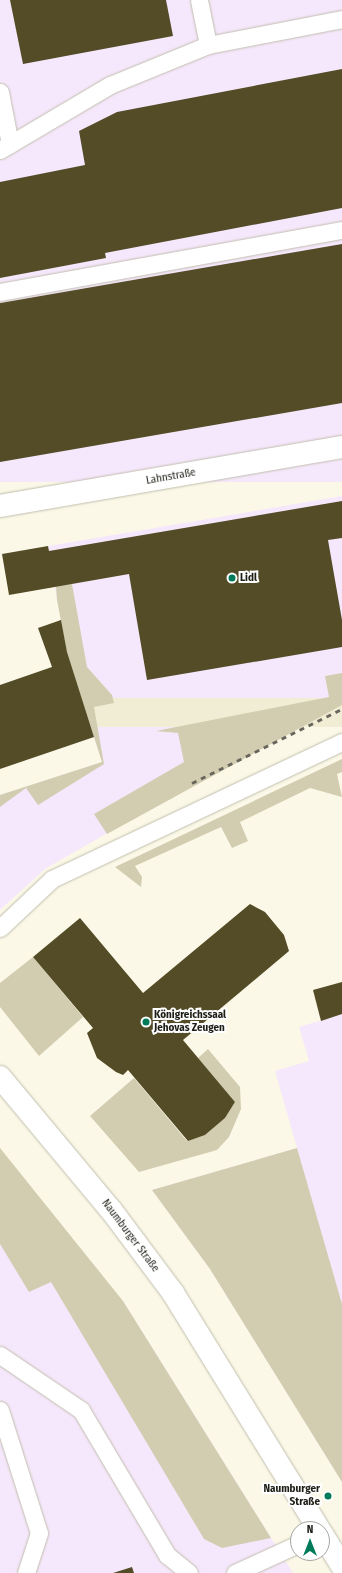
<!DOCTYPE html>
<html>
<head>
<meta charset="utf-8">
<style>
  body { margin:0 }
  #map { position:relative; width:342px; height:1573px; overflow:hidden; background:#fbf8e7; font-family:"Fira Sans Condensed",sans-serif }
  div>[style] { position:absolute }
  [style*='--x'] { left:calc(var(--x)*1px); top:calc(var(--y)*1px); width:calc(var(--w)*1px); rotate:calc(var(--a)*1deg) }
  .commercial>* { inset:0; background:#f6e8fc; transform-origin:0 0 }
  .built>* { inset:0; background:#f1edd4; transform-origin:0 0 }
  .green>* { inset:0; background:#d2cdb0 }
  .building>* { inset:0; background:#534c27 }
  .roads { filter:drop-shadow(0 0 1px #c1beae) drop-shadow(0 0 1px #c1beae) }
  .lane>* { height:17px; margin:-8.5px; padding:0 8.5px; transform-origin:8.5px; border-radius:8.5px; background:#fff }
  .street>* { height:22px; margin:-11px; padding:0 11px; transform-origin:11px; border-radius:11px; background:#fff }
  .secondary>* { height:22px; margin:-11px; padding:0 11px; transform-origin:11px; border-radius:11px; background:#fff }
  .rail>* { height:3px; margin-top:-1.5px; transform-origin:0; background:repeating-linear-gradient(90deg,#68665c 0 5px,transparent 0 10px) }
  .dots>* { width:11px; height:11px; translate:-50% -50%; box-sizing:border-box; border:2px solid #fff; border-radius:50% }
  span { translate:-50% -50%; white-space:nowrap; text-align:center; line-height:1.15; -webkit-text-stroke:4px #fff; paint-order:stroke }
  .street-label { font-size:11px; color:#1e1d16 }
  .poi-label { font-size:11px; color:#1e1d16; font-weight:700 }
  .left { translate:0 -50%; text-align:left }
  .right { translate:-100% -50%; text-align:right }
  .north { position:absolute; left:290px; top:1521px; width:40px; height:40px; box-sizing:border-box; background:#fff; border:1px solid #a5a5a2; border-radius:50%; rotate:0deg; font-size:11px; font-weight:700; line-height:16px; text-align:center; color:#1e1d16 }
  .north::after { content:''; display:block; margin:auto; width:14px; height:18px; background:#007b59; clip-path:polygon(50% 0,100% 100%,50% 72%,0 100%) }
</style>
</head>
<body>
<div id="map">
  <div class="commercial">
    <i style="left:0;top:0;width:342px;height:482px"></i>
    <i style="clip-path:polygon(342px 496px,342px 698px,45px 869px,0 910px,0 795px,102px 762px,84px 705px,57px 600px,48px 546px)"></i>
    <i style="clip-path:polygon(342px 1014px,342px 1482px,210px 1269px,152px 1190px,297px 1148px,275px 1071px,309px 1061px,299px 1027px)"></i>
    <i style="clip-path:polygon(0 1196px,83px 1274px,123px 1301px,293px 1573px,0 1573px)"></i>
  </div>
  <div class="built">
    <i style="left:342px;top:698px;width:29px;height:270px;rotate:90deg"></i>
  </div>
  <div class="green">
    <i style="clip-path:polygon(72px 584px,87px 667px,112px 695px,114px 703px,94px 707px,104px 764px,38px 805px,26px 788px,0 807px,0 795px,102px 762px,67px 653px,57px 600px,56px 586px)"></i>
    <i style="clip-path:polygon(342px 673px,342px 705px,107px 834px,94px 814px,184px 762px,178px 733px,156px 731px,329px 697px,325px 676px)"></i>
    <i style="clip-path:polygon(342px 759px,342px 772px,337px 774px,342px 797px,310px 788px,240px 822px,248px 841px,232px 848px,221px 827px,135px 866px,142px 877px,141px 887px,115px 867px)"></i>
    <i style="clip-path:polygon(33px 957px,83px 1017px,39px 1056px,0 1007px,0 983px)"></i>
    <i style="clip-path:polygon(208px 1049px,240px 1087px,241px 1109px,229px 1137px,217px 1150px,139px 1172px,90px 1116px,134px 1078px,187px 1141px,205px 1135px,225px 1118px,235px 1102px,198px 1058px)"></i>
    <i style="clip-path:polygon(0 1148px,123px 1301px,271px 1538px,222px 1548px,204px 1539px,51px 1282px,29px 1292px,0 1244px)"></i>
    <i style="clip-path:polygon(297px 1148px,342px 1304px,342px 1482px,210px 1269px,152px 1190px)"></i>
  </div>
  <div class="building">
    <i style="clip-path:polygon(10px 0,166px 0,173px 36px,23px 64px)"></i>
    <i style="clip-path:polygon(342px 69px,342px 208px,105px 253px,106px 258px,0 278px,0 182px,85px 165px,79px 131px,117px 112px)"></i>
    <i style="clip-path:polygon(342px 244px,342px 403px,0 462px,0 303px)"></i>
    <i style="clip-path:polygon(342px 501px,342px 538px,328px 540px,342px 620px,342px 647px,147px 680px,129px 574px,9px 595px,2px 554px,48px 546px,49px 551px)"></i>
    <i style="clip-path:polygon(61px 620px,67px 652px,94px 737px,0 769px,0 685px,52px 667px,38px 628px)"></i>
    <i style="clip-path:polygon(250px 904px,265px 912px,284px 935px,289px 951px,183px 1040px,235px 1102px,225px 1118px,205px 1135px,188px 1141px,128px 1070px,123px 1075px,116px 1072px,97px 1058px,87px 1033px,93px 1028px,33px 957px,80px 918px,143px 993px)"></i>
    <i style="clip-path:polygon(342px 982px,342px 1014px,321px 1021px,313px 990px)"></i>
    <i style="clip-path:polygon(132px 1567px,134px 1573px,113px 1573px)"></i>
  </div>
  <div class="roads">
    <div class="lane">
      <i style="--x:199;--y:0;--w:46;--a:78.7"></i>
      <i style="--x:0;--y:92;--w:53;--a:79.1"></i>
      <i style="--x:0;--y:150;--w:128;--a:-30.6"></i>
      <i style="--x:110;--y:85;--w:106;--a:-22.2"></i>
      <i style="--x:208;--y:45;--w:136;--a:-11"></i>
      <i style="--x:0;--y:292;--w:348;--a:-10.3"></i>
      <i style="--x:0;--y:928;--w:71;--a:-43.3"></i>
      <i style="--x:52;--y:879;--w:321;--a:-25.3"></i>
      <i style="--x:0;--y:1355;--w:98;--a:34.2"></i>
      <i style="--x:81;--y:1410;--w:169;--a:59.3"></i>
      <i style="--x:167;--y:1555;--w:28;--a:39"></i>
      <i style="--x:0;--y:1410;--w:129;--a:72.4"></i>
      <i style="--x:39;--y:1533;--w:42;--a:108"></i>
      <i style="--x:235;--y:1573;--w:69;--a:-24.7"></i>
    </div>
    <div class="street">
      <i style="--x:0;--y:1077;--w:173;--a:50.2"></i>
      <i style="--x:111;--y:1210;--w:104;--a:53.2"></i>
      <i style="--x:173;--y:1293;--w:278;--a:58.3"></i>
      <i style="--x:322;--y:1534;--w:38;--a:58"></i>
    </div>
    <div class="secondary">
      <i style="--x:0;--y:506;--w:347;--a:-9.8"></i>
    </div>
  </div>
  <div class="rail">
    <i style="--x:192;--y:783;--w:167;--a:-26.3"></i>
  </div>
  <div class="dots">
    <i style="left:232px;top:578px;background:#007b59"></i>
    <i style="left:146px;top:1022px;background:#007b59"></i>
    <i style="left:328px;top:1496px;background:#007b59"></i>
  </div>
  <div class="street-label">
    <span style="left:171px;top:477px;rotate:-10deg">Lahnstraße</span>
    <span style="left:130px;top:1236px;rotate:53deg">Naumburger Straße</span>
  </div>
  <div class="poi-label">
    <span class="left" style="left:240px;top:578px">Lidl</span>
    <span class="left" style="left:154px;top:1022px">Königreichssaal<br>Jehovas Zeugen</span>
    <span class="right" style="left:320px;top:1496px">Naumburger<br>Straße</span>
  </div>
  <div class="north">N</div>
</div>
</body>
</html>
